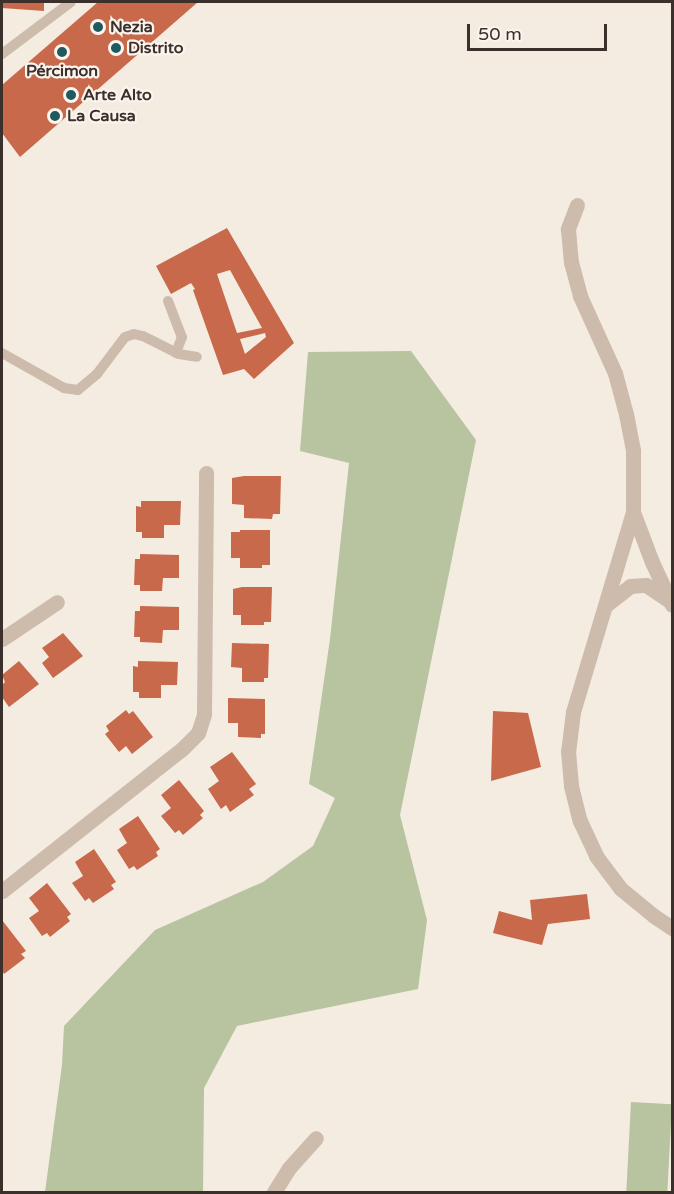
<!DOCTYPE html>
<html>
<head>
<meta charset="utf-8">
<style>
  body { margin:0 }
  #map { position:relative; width:674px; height:1194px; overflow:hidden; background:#f4ebe1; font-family:"Varela Round",sans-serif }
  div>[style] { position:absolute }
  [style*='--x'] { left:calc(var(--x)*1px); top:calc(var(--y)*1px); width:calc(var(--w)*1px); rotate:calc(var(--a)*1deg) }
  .green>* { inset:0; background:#b8c4a0; transform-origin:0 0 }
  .building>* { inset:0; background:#c8694b }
  .service>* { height:10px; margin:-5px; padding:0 5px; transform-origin:5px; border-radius:5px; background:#cdbbac }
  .minor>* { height:15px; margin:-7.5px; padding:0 7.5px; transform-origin:7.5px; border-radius:7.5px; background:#cdbbac }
  .dots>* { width:16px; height:16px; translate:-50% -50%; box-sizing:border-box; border:3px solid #fbf5ee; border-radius:50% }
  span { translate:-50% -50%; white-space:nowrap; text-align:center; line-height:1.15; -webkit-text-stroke:4.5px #fbf5ee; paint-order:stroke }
  .poi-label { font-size:16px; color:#3b302b; font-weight:700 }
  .left { translate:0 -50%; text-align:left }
  .frame { position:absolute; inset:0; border:3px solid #3b302b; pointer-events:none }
  .scale { position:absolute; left:467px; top:24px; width:140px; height:27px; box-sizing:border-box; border:3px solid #3b302b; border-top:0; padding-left:8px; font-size:18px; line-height:21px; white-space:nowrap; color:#3b302b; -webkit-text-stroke:4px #fbf5ee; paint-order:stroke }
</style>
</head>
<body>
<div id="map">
  <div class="green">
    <i style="clip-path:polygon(411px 351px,476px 440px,400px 815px,427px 920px,418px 989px,237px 1026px,204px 1088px,203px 1192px,45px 1192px,62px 1065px,64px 1026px,155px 930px,263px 882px,313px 846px,335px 798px,309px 784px,330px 639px,349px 463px,300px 451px,308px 352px)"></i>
    <i style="left:631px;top:1102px;width:41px;height:90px;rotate:3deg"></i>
  </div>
  <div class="building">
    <i style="clip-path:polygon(2px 2px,44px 2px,44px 11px,2px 8px)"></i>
    <i style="clip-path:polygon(98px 2px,198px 2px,20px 157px,2px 133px,2px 85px)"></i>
    <i style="clip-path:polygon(evenodd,227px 228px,294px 343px,254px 379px,244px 369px,223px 375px,193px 290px,195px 289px,191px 283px,171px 294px,156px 266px,227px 228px,230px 270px,262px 328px,237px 333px,217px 274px,230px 270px,227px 228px,265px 333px,266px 337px,245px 354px,240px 339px,265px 333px)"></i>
    <i style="clip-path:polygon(244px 476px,281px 476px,280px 514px,273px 514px,272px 519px,244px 518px,244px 505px,232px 504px,232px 478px)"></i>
    <i style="clip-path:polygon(141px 501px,181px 501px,180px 525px,164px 525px,164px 538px,142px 538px,142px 532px,136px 532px,136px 506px,141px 507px)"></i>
    <i style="clip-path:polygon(240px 530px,270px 530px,270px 565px,262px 565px,262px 568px,240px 568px,240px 558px,231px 558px,231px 532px,240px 532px)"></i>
    <i style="clip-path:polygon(140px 554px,179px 555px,179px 578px,163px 578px,162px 591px,140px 591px,140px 585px,134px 585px,135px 559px,140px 559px)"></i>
    <i style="clip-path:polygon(242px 587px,272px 587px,271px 622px,264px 622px,264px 625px,241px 625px,241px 615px,233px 615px,233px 589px)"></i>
    <i style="clip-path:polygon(140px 606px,179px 607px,179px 630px,163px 630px,162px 643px,140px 642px,140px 637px,134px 637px,135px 611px,140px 611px)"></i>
    <i style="clip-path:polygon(63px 633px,83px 656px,53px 678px,42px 663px,49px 657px,42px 648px)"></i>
    <i style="clip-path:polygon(232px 643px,269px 644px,268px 678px,264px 678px,264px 682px,242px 682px,242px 668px,231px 667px)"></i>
    <i style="clip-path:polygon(19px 661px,39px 684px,9px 707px,2px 697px,2px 685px,5px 682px,2px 675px)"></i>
    <i style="clip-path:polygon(138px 661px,178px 662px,177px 685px,161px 685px,161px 698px,139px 698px,139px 692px,133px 692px,133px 666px,138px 667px)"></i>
    <i style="clip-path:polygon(228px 698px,265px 699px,265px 734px,261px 734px,261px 738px,238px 737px,238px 723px,228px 723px)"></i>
    <i style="clip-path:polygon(126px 710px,129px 714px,133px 711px,153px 737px,132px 754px,126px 746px,119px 752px,105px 734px,109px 731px,106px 726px)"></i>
    <i style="clip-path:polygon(493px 711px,528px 713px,541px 767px,491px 781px)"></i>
    <i style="clip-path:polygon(232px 752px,256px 784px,249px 789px,254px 795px,230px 812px,226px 805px,221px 809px,208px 789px,219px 781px,210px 767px)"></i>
    <i style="clip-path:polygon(179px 780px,204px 811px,200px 815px,203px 818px,183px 835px,179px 830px,175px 833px,161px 816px,171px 808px,161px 795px)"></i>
    <i style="clip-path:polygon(138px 816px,160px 849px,156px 852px,158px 856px,137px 870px,134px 866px,129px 869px,117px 850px,127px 843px,119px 829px)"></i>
    <i style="clip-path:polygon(94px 849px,116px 882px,111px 885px,114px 889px,93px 903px,89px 898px,85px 901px,72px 883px,83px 876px,75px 862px)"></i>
    <i style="clip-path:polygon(47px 883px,71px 914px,67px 917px,70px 921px,50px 937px,47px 933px,42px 936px,29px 918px,39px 911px,29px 898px)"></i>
    <i style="clip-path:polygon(587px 894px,590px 919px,548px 924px,542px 945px,493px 933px,499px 911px,532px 920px,530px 900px)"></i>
    <i style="clip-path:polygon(2px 920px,26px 951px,21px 954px,25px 958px,4px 974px,2px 970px)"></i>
  </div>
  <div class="service">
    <i style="--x:2;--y:54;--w:86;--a:-37"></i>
    <i style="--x:168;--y:301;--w:39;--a:69"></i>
    <i style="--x:182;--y:337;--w:17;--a:111"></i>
    <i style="--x:2;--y:353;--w:71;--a:29.4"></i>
    <i style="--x:64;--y:388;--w:14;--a:8"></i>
    <i style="--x:78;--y:390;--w:25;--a:-40"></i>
    <i style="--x:97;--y:374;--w:46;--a:-52.9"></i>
    <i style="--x:125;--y:337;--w:9;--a:-18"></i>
    <i style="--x:134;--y:334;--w:9;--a:13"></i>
    <i style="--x:143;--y:336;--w:40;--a:26.6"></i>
    <i style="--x:179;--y:354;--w:18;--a:9"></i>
  </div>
  <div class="minor">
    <i style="--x:577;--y:205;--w:26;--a:111"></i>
    <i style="--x:568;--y:229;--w:33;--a:85"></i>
    <i style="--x:571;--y:262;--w:35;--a:75"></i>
    <i style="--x:580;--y:296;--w:85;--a:65.6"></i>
    <i style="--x:615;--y:373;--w:42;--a:75"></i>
    <i style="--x:626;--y:414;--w:38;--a:79"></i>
    <i style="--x:633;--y:451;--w:61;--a:90"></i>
    <i style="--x:633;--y:512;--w:209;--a:106.7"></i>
    <i style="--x:573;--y:712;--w:39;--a:97"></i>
    <i style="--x:568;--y:751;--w:35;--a:85"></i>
    <i style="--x:571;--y:786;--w:36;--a:76"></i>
    <i style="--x:580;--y:821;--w:38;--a:65"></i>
    <i style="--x:596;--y:856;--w:41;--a:52.9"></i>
    <i style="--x:621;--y:889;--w:43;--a:39.3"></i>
    <i style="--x:654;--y:916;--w:22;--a:34"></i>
    <i style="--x:633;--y:512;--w:53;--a:69.2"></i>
    <i style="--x:652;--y:562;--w:47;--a:65.1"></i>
    <i style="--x:606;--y:605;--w:31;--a:-38"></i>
    <i style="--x:630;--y:586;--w:16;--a:-4"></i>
    <i style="--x:646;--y:585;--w:29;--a:34"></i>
    <i style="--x:2;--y:639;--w:66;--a:-33.9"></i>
    <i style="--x:2;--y:891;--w:229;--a:-38.3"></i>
    <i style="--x:182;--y:749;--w:23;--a:-45"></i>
    <i style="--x:198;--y:733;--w:20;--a:-72"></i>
    <i style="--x:204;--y:714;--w:241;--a:-89.5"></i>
    <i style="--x:274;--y:1192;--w:28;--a:-58"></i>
    <i style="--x:289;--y:1168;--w:40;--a:-48"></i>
  </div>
  <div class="dots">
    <i style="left:98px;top:27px;background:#1f5a5e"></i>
    <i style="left:116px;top:48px;background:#1f5a5e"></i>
    <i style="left:62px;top:52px;background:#1f5a5e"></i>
    <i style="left:71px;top:95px;background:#1f5a5e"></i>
    <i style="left:55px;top:116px;background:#1f5a5e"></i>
  </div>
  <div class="poi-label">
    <span class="left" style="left:110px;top:27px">Nezia</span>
    <span class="left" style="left:128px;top:48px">Distrito</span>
    <span style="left:62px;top:71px">Pércimon</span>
    <span class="left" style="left:83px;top:95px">Arte Alto</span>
    <span class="left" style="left:67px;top:116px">La Causa</span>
  </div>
  <div class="frame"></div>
  <div class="scale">50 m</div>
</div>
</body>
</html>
